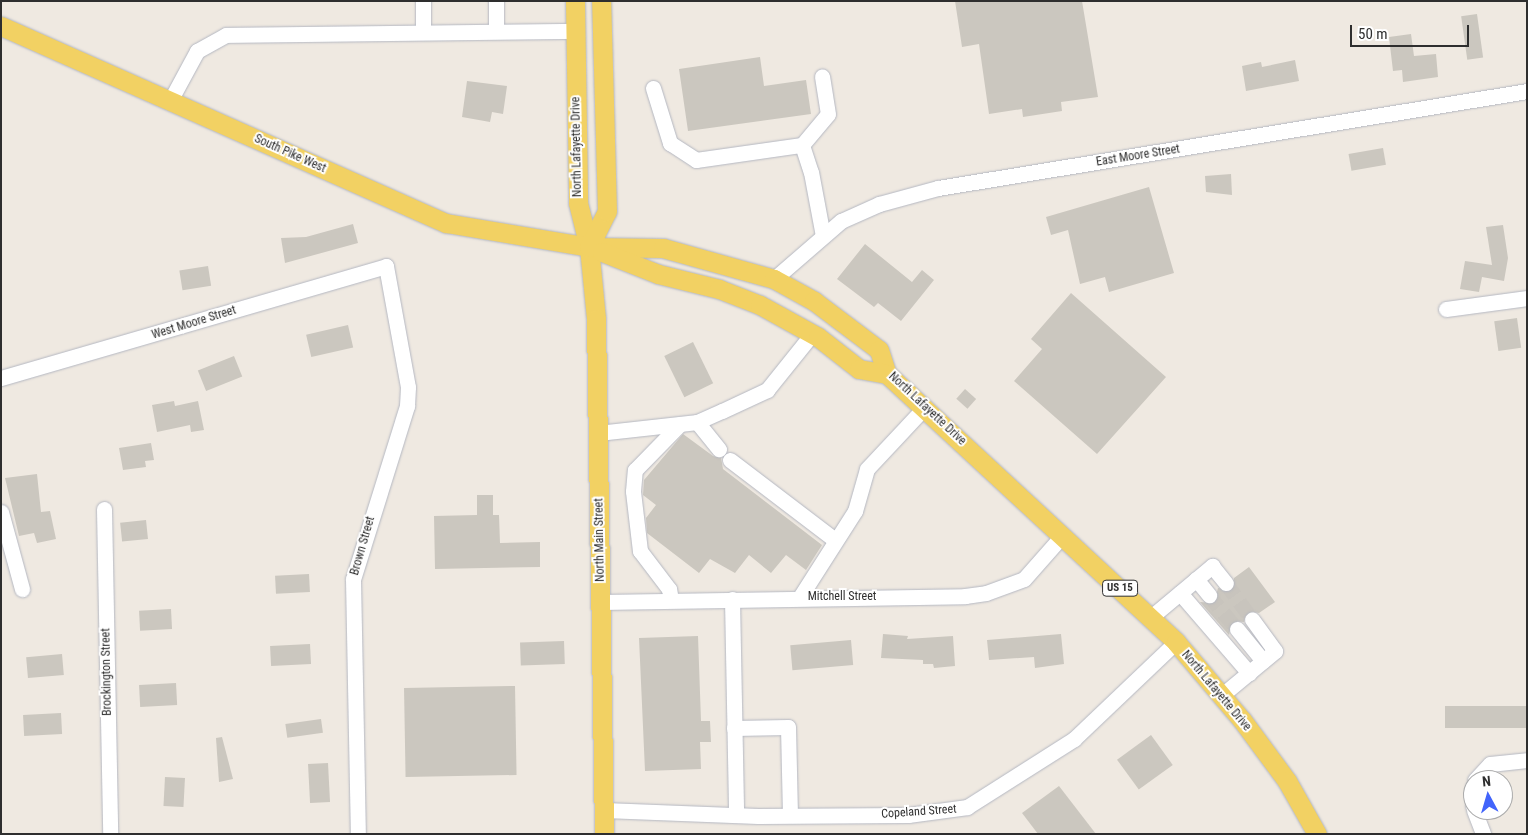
<!DOCTYPE html>
<html>
<head>
<meta charset="utf-8">
<style>
  body { margin:0 }
  #map { position:relative; width:1528px; height:835px; overflow:hidden; background:#efe9e1; font-family:"Roboto Condensed",sans-serif }
  div>[style] { position:absolute }
  [style*='--x'] { left:calc(var(--x)*1px); top:calc(var(--y)*1px); width:calc(var(--w)*1px); rotate:calc(var(--a)*1deg) }
  .building>* { inset:0; background:#cbc7bf; transform-origin:0 0 }
  .minor-tunnel>* { height:15px; margin-top:-7.5px; transform-origin:0; background:repeating-linear-gradient(90deg,#c8c4bd 0 15px,transparent 0 23px) }
  .roads { filter:drop-shadow(0 0 1px #b4b7c1) drop-shadow(0 0 1px #b4b7c1) }
  .minor>* { height:15px; margin:-7.5px; padding:0 7.5px; transform-origin:7.5px; border-radius:7.5px; background:#fff }
  .major>* { height:19px; margin:-9.5px; padding:0 9.5px; transform-origin:9.5px; border-radius:9.5px; background:#f2d163 }
  span { translate:-50% -50%; white-space:nowrap; text-align:center; line-height:1.15; -webkit-text-stroke:4px #fff; paint-order:stroke }
  .shield-label span { padding:1px 4px; background:#fff; border:1px solid; border-radius:4px; -webkit-text-stroke-width:0 }
  .shield-label { font-size:11px; color:#2e2e2e; font-weight:700 }
  .street-label { font-size:12px; color:#2e2e2e }
  .frame { position:absolute; inset:0; border:2px solid #2e2e2e; pointer-events:none }
  .north { position:absolute; left:1463px; top:770px; width:50px; height:50px; box-sizing:border-box; background:#fff; border:1px solid #ababab; border-radius:50%; rotate:354deg; font-size:14px; font-weight:700; line-height:20px; text-align:center; color:#2e2e2e }
  .north::after { content:''; display:block; margin:auto; width:18px; height:22px; background:#4264fb; clip-path:polygon(50% 0,100% 100%,50% 72%,0 100%) }
  .scale { position:absolute; left:1350px; top:25px; width:119px; height:22px; box-sizing:border-box; border:2px solid #2e2e2e; border-top:0; padding-left:6px; font-size:15px; line-height:18px; white-space:nowrap; color:#2e2e2e; -webkit-text-stroke:4px #fff; paint-order:stroke }
</style>
</head>
<body>
<div id="map">
  <div class="building">
    <i style="clip-path:polygon(955px 1px,1082px 1px,1098px 97px,1061px 102px,1062px 111px,1023px 117px,1022px 109px,989px 114px,979px 44px,962px 47px)"></i>
    <i style="left:1477px;top:14px;width:44px;height:16px;rotate:82deg"></i>
    <i style="clip-path:polygon(1411px 34px,1414px 56px,1436px 54px,1438px 77px,1403px 82px,1402px 70px,1393px 71px,1389px 37px)"></i>
    <i style="clip-path:polygon(760px 57px,764px 86px,806px 80px,811px 114px,688px 131px,679px 69px)"></i>
    <i style="clip-path:polygon(1295px 60px,1299px 81px,1246px 91px,1242px 66px,1261px 62px,1262px 67px)"></i>
    <i style="clip-path:polygon(467px 81px,507px 86px,503px 114px,492px 112px,490px 122px,462px 117px)"></i>
    <i style="left:1383px;top:148px;width:17px;height:35px;rotate:80deg"></i>
    <i style="clip-path:polygon(1231px 174px,1232px 195px,1206px 192px,1205px 176px)"></i>
    <i style="clip-path:polygon(1149px 187px,1174px 273px,1109px 292px,1105px 277px,1080px 284px,1068px 230px,1051px 235px,1046px 217px)"></i>
    <i style="clip-path:polygon(353px 224px,358px 243px,285px 263px,281px 238px,306px 237px)"></i>
    <i style="clip-path:polygon(1503px 225px,1508px 258px,1504px 281px,1482px 277px,1479px 292px,1460px 289px,1465px 261px,1492px 265px,1486px 227px)"></i>
    <i style="clip-path:polygon(865px 244px,912px 282px,922px 270px,934px 280px,901px 321px,878px 303px,874px 307px,837px 279px)"></i>
    <i style="left:208px;top:266px;width:20px;height:29px;rotate:81deg"></i>
    <i style="clip-path:polygon(1071px 293px,1166px 377px,1097px 454px,1014px 381px,1042px 349px,1031px 339px)"></i>
    <i style="left:1517px;top:318px;width:30px;height:23px;rotate:82deg"></i>
    <i style="left:348px;top:325px;width:23px;height:43px;rotate:77deg"></i>
    <i style="left:693px;top:342px;width:46px;height:32px;rotate:64deg"></i>
    <i style="left:234px;top:356px;width:22px;height:39px;rotate:68deg"></i>
    <i style="left:965px;top:389px;width:15px;height:13px;rotate:42deg"></i>
    <i style="clip-path:polygon(174px 401px,175px 406px,198px 401px,204px 430px,191px 432px,190px 425px,157px 432px,152px 405px)"></i>
    <i style="clip-path:polygon(683px 434px,713px 456px,721px 458px,723px 469px,822px 545px,806px 570px,786px 555px,771px 573px,749px 555px,735px 573px,710px 559px,699px 573px,647px 533px,646px 518px,656px 505px,643px 495px,644px 480px)"></i>
    <i style="clip-path:polygon(151px 443px,154px 460px,145px 461px,146px 467px,123px 470px,119px 448px)"></i>
    <i style="clip-path:polygon(37px 474px,41px 512px,50px 511px,56px 539px,37px 543px,34px 533px,19px 536px,5px 478px)"></i>
    <i style="clip-path:polygon(477px 495px,493px 495px,493px 515px,499px 515px,500px 543px,540px 542px,540px 567px,435px 569px,434px 516px,477px 515px)"></i>
    <i style="left:146px;top:520px;width:19px;height:26px;rotate:84deg"></i>
    <i style="clip-path:polygon(1249px 567px,1275px 602px,1259px 613px,1247px 611px,1244px 622px,1232px 621px,1229px 635px,1200px 602px,1214px 603px,1218px 588px,1232px 590px,1234px 578px)"></i>
    <i style="left:309px;top:574px;width:18px;height:34px;rotate:87deg"></i>
    <i style="left:171px;top:609px;width:20px;height:32px;rotate:87deg"></i>
    <i style="clip-path:polygon(883px 634px,908px 636px,907px 639px,953px 636px,955px 666px,934px 668px,933px 664px,923px 664px,923px 660px,881px 658px)"></i>
    <i style="clip-path:polygon(1061px 634px,1064px 664px,1035px 668px,1034px 657px,989px 660px,987px 640px)"></i>
    <i style="clip-path:polygon(698px 636px,701px 721px,710px 721px,711px 742px,700px 742px,701px 769px,645px 771px,639px 638px)"></i>
    <i style="left:851px;top:640px;width:25px;height:61px;rotate:85deg"></i>
    <i style="left:564px;top:641px;width:23px;height:44px;rotate:88deg"></i>
    <i style="left:310px;top:644px;width:20px;height:40px;rotate:87deg"></i>
    <i style="left:62px;top:654px;width:21px;height:36px;rotate:85deg"></i>
    <i style="left:176px;top:683px;width:22px;height:37px;rotate:87deg"></i>
    <i style="left:515px;top:686px;width:89px;height:111px;rotate:89deg"></i>
    <i style="left:1527px;top:706px;width:22px;height:82px;rotate:90deg"></i>
    <i style="left:61px;top:713px;width:21px;height:38px;rotate:87deg"></i>
    <i style="left:321px;top:719px;width:14px;height:36px;rotate:82deg"></i>
    <i style="left:1151px;top:735px;width:37px;height:42px;rotate:54deg"></i>
    <i style="clip-path:polygon(222px 737px,233px 779px,219px 782px,216px 738px)"></i>
    <i style="left:328px;top:763px;width:39px;height:20px;rotate:87deg"></i>
    <i style="left:165px;top:777px;width:20px;height:29px;rotate:3deg"></i>
    <i style="clip-path:polygon(1059px 786px,1096px 834px,1038px 834px,1022px 813px)"></i>
  </div>
  <div class="minor-tunnel">
    <i style="--x:1226;--y:583;--w:44;--a:54.2"></i>
    <i style="--x:1209;--y:595;--w:44;--a:50.5"></i>
  </div>
  <div class="roads">
    <div class="minor">
      <i style="--x:496;--y:31;--w:30;--a:-90"></i>
      <i style="--x:423;--y:32;--w:31;--a:-90"></i>
      <i style="--x:653;--y:88;--w:58;--a:72.8"></i>
      <i style="--x:670;--y:143;--w:31;--a:33"></i>
      <i style="--x:696;--y:160;--w:107;--a:-8.1"></i>
      <i style="--x:802;--y:145;--w:28;--a:72"></i>
      <i style="--x:811;--y:172;--w:65;--a:79.4"></i>
      <i style="--x:170;--y:101;--w:57;--a:-61.6"></i>
      <i style="--x:197;--y:51;--w:33;--a:-29"></i>
      <i style="--x:226;--y:35;--w:350;--a:-0.7"></i>
      <i style="--x:802;--y:145;--w:40;--a:-50"></i>
      <i style="--x:828;--y:114;--w:38;--a:-99"></i>
      <i style="--x:774;--y:279;--w:89;--a:-40.9"></i>
      <i style="--x:841;--y:221;--w:42;--a:-24.1"></i>
      <i style="--x:879;--y:204;--w:61;--a:-15.2"></i>
      <i style="--x:938;--y:188;--w:597;--a:-9.35"></i>
      <i style="--x:1446;--y:309;--w:82;--a:-7.7"></i>
      <i style="--x:1;--y:378;--w:401;--a:-16.2"></i>
      <i style="--x:386;--y:266;--w:123;--a:79.7"></i>
      <i style="--x:408;--y:387;--w:19;--a:93"></i>
      <i style="--x:407;--y:406;--w:181;--a:107.3"></i>
      <i style="--x:353;--y:579;--w:255;--a:88.9"></i>
      <i style="--x:697;--y:422;--w:35;--a:51"></i>
      <i style="--x:598;--y:433;--w:100;--a:-6.3"></i>
      <i style="--x:697;--y:422;--w:27;--a:-24"></i>
      <i style="--x:722;--y:411;--w:50;--a:-25"></i>
      <i style="--x:767;--y:390;--w:72;--a:-51.2"></i>
      <i style="--x:730;--y:460;--w:132;--a:37.3"></i>
      <i style="--x:104;--y:509;--w:325;--a:88.9"></i>
      <i style="--x:1;--y:512;--w:80;--a:74.7"></i>
      <i style="--x:1196;--y:579;--w:21;--a:51"></i>
      <i style="--x:1180;--y:593;--w:106;--a:49.2"></i>
      <i style="--x:800;--y:597;--w:102;--a:-57.4"></i>
      <i style="--x:855;--y:511;--w:44;--a:-74.1"></i>
      <i style="--x:867;--y:469;--w:85;--a:-46.9"></i>
      <i style="--x:732;--y:599;--w:216;--a:88.9"></i>
      <i style="--x:671;--y:600;--w:11;--a:-100"></i>
      <i style="--x:669;--y:589;--w:48;--a:-127.3"></i>
      <i style="--x:640;--y:551;--w:60;--a:-96.7"></i>
      <i style="--x:633;--y:491;--w:21;--a:-85"></i>
      <i style="--x:635;--y:470;--w:64;--a:-45.6"></i>
      <i style="--x:601;--y:602;--w:364;--a:-0.9"></i>
      <i style="--x:965;--y:596;--w:21;--a:-8"></i>
      <i style="--x:986;--y:593;--w:40;--a:-20.2"></i>
      <i style="--x:1024;--y:579;--w:56;--a:-48.6"></i>
      <i style="--x:1151;--y:617;--w:80;--a:-39.9"></i>
      <i style="--x:1212;--y:566;--w:22;--a:51"></i>
      <i style="--x:1237;--y:629;--w:41;--a:50.9"></i>
      <i style="--x:1222;--y:695;--w:69;--a:-39.7"></i>
      <i style="--x:1275;--y:651;--w:39;--a:-126"></i>
      <i style="--x:734;--y:728;--w:54;--a:-1.1"></i>
      <i style="--x:788;--y:727;--w:88;--a:88.7"></i>
      <i style="--x:1475;--y:780;--w:22;--a:-47"></i>
      <i style="--x:1490;--y:764;--w:37;--a:-6"></i>
      <i style="--x:1473;--y:787;--w:19;--a:90"></i>
      <i style="--x:604;--y:810;--w:154;--a:2.2"></i>
      <i style="--x:758;--y:816;--w:150;--a:-0.4"></i>
      <i style="--x:908;--y:815;--w:60;--a:-7.7"></i>
      <i style="--x:967;--y:807;--w:127;--a:-32.4"></i>
      <i style="--x:1074;--y:739;--w:141;--a:-43.6"></i>
      <i style="--x:1474;--y:810;--w:26;--a:69"></i>
    </div>
    <div class="major">
      <i style="--x:575;--y:1;--w:202;--a:89.1"></i>
      <i style="--x:578;--y:203;--w:45;--a:76"></i>
      <i style="--x:589;--y:247;--w:72;--a:84.4"></i>
      <i style="--x:596;--y:319;--w:515;--a:89.11"></i>
      <i style="--x:1;--y:26;--w:487;--a:23.9"></i>
      <i style="--x:446;--y:223;--w:145;--a:9.5"></i>
      <i style="--x:589;--y:247;--w:74;--a:0.8"></i>
      <i style="--x:663;--y:248;--w:115;--a:15.6"></i>
      <i style="--x:774;--y:279;--w:46;--a:28.8"></i>
      <i style="--x:814;--y:301;--w:81;--a:37"></i>
      <i style="--x:879;--y:350;--w:25;--a:72"></i>
      <i style="--x:887;--y:374;--w:394;--a:42.8"></i>
      <i style="--x:1176;--y:642;--w:102;--a:49.8"></i>
      <i style="--x:1242;--y:720;--w:76;--a:53.6"></i>
      <i style="--x:1287;--y:781;--w:61;--a:60.5"></i>
      <i style="--x:589;--y:247;--w:40;--a:-63.4"></i>
      <i style="--x:607;--y:211;--w:210;--a:-91.6"></i>
      <i style="--x:602;--y:252;--w:60;--a:21.4"></i>
      <i style="--x:658;--y:274;--w:63;--a:13.8"></i>
      <i style="--x:719;--y:289;--w:44;--a:21.3"></i>
      <i style="--x:760;--y:305;--w:66;--a:28.9"></i>
      <i style="--x:818;--y:337;--w:52;--a:38"></i>
      <i style="--x:859;--y:369;--w:28;--a:10"></i>
    </div>
  </div>
  <div class="shield-label">
    <span style="left:1120px;top:588px">US 15</span>
  </div>
  <div class="street-label">
    <span style="left:577px;top:147px;rotate:-91deg">North Lafayette Drive</span>
    <span style="left:290px;top:154px;rotate:24deg">South Pike West</span>
    <span style="left:1138px;top:156px;rotate:-9deg">East Moore Street</span>
    <span style="left:194px;top:323px;rotate:-17deg">West Moore Street</span>
    <span style="left:927px;top:409px;rotate:43deg">North Lafayette Drive</span>
    <span style="left:600px;top:540px;rotate:-91deg">North Main Street</span>
    <span style="left:363px;top:546px;rotate:-74deg">Brown Street</span>
    <span style="left:842px;top:597px">Mitchell Street</span>
    <span style="left:107px;top:672px;rotate:-91deg">Brockington Street</span>
    <span style="left:1216px;top:691px;rotate:50deg">North Lafayette Drive</span>
    <span style="left:919px;top:812px;rotate:-4deg">Copeland Street</span>
  </div>
  <div class="frame"></div>
  <div class="north">N</div>
  <div class="scale">50 m</div>
</div>
</body>
</html>
